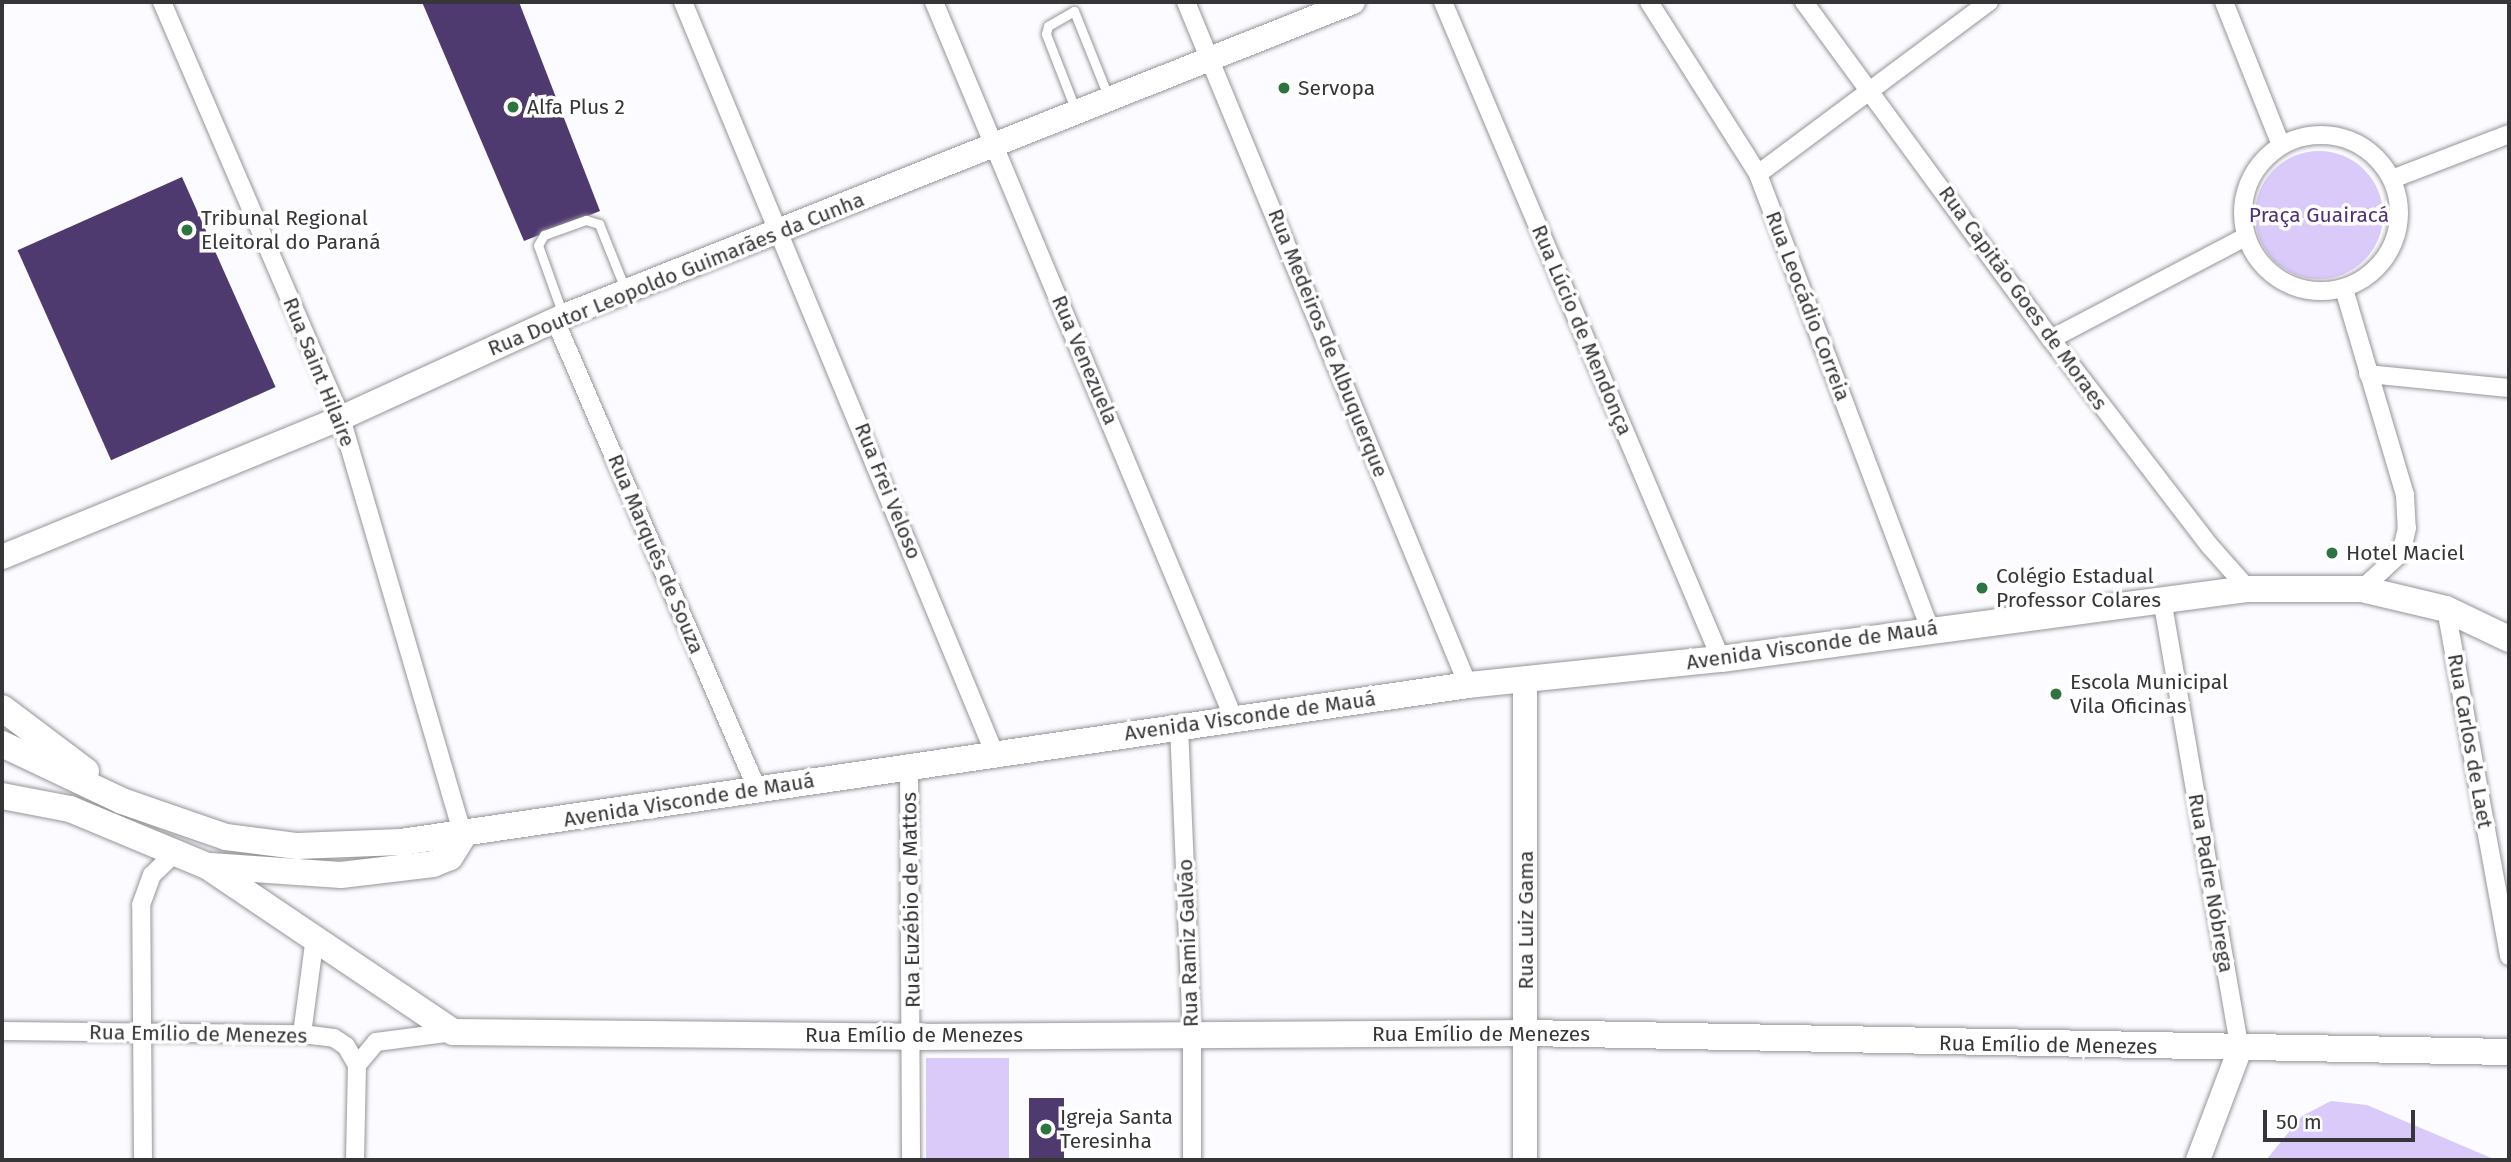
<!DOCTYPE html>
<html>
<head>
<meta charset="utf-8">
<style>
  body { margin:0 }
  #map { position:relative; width:2511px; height:1162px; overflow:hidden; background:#fcfbff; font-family:"Fira Sans",sans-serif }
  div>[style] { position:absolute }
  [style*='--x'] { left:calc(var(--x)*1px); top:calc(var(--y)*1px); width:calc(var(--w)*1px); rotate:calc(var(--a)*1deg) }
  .green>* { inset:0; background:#dacaf9; transform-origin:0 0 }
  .round { border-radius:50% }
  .building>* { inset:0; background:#4f3a70; transform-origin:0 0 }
  .roads { filter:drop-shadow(0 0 2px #969599) drop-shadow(0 0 2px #969599) }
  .lane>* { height:9px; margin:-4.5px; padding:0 4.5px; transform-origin:4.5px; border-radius:4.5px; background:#fff }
  .street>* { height:18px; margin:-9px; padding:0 9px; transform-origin:9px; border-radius:9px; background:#fff }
  .street>.ring { margin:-9px; padding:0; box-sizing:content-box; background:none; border:18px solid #fff; border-radius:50% }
  .secondary>* { height:24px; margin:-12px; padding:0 12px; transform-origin:12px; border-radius:12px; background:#fff }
  .primary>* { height:26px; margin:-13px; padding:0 13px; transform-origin:13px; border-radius:13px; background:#fff }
  .dots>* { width:19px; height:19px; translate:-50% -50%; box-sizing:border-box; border:4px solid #fff; border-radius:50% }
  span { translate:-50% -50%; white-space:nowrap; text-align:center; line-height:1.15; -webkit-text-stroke:7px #fff; paint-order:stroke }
  .poi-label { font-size:21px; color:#363537 }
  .left { translate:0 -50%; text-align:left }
  .park-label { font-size:21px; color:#50317b }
  .street-label { font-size:21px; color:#363537 }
  .frame { position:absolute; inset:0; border:4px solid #363537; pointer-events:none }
  .scale { position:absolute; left:2263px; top:1110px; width:152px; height:32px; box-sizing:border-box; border:4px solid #363537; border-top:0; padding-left:9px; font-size:21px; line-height:24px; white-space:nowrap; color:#363537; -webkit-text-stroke:5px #fff; paint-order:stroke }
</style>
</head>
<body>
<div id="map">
  <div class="green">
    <i class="round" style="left:2255px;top:151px;width:128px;height:128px"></i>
    <i style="left:926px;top:1058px;width:83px;height:102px"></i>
    <i style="clip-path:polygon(2331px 1101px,2367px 1105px,2496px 1160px,2266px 1160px,2302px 1116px)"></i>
  </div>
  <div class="building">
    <i style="clip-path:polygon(422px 2px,519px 2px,600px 211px,524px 241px)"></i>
    <i style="left:182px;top:177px;width:230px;height:180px;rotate:66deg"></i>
    <i style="left:1029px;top:1098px;width:35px;height:62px"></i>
  </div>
  <div class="roads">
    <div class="lane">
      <i style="--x:1076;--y:111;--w:83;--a:-111.3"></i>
      <i style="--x:1046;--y:34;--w:8;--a:-76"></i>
      <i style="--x:1048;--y:26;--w:30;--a:-30"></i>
      <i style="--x:1074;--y:11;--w:92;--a:68.2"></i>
      <i style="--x:563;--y:315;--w:74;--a:-109.7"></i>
      <i style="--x:538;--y:245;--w:12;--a:-59"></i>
      <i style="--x:544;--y:235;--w:45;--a:-19.7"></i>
      <i style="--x:586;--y:220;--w:14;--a:17"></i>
      <i style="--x:599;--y:224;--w:72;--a:68.1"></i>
    </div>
    <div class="street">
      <i style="--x:162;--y:2;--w:453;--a:66.7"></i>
      <i style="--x:341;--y:418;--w:435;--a:73.7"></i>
      <i style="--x:683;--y:2;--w:812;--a:67.48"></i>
      <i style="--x:934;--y:2;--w:777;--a:67.3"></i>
      <i style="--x:1186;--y:2;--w:739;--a:67.57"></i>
      <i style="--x:1443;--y:2;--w:713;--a:67.07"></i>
      <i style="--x:1649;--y:2;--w:204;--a:57.6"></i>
      <i style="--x:1758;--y:174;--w:485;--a:69.3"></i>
      <i style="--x:1804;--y:2;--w:418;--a:53.8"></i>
      <i style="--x:2051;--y:339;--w:260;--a:52.5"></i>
      <i style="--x:2209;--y:545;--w:59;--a:48.4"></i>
      <i style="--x:2224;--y:2;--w:154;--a:68.3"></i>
      <i class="ring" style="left:2243px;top:135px;width:138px;height:138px"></i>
      <i style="--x:1758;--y:174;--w:288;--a:-36.7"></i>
      <i style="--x:2392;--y:179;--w:125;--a:-21"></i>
      <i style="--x:2344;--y:289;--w:215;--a:73.5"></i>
      <i style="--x:2405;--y:495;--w:33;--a:87"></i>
      <i style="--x:2407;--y:528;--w:26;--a:103"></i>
      <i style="--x:2401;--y:553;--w:53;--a:137.3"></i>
      <i style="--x:555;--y:320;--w:511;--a:66.7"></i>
      <i style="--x:2051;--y:339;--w:219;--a:-27.7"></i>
      <i style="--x:2368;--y:374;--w:142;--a:5.7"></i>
      <i style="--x:2162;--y:599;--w:457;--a:80.2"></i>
      <i style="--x:2446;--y:609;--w:353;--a:79.7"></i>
      <i style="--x:1179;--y:726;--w:307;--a:87.6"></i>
      <i style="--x:1192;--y:1033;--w:127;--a:90"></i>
      <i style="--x:909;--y:767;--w:393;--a:89.7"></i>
      <i style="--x:2;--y:1031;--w:300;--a:0.6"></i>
      <i style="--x:302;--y:1034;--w:32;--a:7"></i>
      <i style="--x:334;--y:1038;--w:14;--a:34"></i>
      <i style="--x:346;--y:1046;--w:22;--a:60"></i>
      <i style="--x:302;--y:1034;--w:99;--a:-82.4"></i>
      <i style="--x:357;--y:1065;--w:30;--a:-50"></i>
      <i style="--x:376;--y:1042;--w:78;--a:-7.4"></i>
      <i style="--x:143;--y:1160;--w:255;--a:-90.4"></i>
      <i style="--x:141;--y:905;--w:32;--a:-70"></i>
      <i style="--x:152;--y:875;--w:33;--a:-44"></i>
      <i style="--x:355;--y:1160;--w:95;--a:-88.8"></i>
    </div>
    <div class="secondary">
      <i style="--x:2;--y:557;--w:366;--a:-22.3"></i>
      <i style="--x:341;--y:418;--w:245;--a:-24.6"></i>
      <i style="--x:564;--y:316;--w:849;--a:-21.7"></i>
      <i style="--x:1525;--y:680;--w:480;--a:90"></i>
      <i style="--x:2198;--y:1160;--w:119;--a:-69.3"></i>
    </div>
    <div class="primary">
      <i style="--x:2;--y:708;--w:105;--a:36.9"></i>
      <i style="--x:2;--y:744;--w:133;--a:25.4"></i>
      <i style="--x:122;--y:801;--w:110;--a:19.1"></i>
      <i style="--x:226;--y:837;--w:72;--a:7.2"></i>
      <i style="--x:297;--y:846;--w:104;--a:-2.2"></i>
      <i style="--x:401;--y:842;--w:1078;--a:-8.37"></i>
      <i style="--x:1468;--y:685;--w:254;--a:-5.9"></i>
      <i style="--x:1721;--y:659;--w:532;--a:-7.57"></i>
      <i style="--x:2248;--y:589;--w:114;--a:0"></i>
      <i style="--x:2362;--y:589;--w:86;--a:13.4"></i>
      <i style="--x:2446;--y:609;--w:70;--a:25.5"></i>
      <i style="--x:2;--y:796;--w:69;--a:10.8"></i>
      <i style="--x:70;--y:809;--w:148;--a:22.6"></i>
      <i style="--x:207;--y:866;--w:297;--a:34"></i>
      <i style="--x:453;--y:1032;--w:461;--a:0.6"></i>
      <i style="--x:914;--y:1037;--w:613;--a:-0.37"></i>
      <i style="--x:1527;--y:1033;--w:982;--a:1.11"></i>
      <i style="--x:210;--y:866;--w:131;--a:3.9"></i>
      <i style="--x:341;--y:875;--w:93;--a:-6.8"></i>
      <i style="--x:433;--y:864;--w:18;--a:-22"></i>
      <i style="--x:450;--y:857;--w:25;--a:-58"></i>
    </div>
  </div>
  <div class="dots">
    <i style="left:1284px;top:88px;background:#2d7441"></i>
    <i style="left:513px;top:107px;background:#2d7441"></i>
    <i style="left:187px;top:230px;background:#2d7441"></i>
    <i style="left:2332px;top:553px;background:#2d7441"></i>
    <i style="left:1982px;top:588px;background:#2d7441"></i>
    <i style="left:2056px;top:694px;background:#2d7441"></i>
    <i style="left:1046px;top:1129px;background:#2d7441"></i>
  </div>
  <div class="poi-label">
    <span class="left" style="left:1298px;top:88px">Servopa</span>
    <span class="left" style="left:527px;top:107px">Alfa Plus 2</span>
    <span class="left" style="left:201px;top:230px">Tribunal Regional<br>Eleitoral do Paraná</span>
    <span class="left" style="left:2346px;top:553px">Hotel Maciel</span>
    <span class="left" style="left:1996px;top:588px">Colégio Estadual<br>Professor Colares</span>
    <span class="left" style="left:2070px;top:694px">Escola Municipal<br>Vila Oficinas</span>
    <span class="left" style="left:1060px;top:1129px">Igreja Santa<br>Teresinha</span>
  </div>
  <div class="park-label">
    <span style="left:2319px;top:215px">Praça Guairacá</span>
  </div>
  <div class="street-label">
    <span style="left:676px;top:274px;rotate:-22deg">Rua Doutor Leopoldo Guimarães da Cunha</span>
    <span style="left:2023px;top:298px;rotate:54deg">Rua Capitão Goes de Moraes</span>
    <span style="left:1808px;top:306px;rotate:69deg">Rua Leocádio Correia</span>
    <span style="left:1582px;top:330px;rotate:67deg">Rua Lúcio de Mendonça</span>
    <span style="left:1328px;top:343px;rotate:68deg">Rua Medeiros de Albuquerque</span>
    <span style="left:1085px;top:360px;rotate:67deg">Rua Venezuela</span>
    <span style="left:319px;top:372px;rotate:68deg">Rua Saint Hilaire</span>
    <span style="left:888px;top:491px;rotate:68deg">Rua Frei Veloso</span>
    <span style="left:656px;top:554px;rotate:67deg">Rua Marquês de Souza</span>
    <span style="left:1812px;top:645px;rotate:-8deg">Avenida Visconde de Mauá</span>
    <span style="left:1250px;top:716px;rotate:-8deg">Avenida Visconde de Mauá</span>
    <span style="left:2470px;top:741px;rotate:80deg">Rua Carlos de Laet</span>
    <span style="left:689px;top:800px;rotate:-9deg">Avenida Visconde de Mauá</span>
    <span style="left:2211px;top:883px;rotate:80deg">Rua Padre Nóbrega</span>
    <span style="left:911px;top:900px;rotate:-91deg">Rua Euzébio de Mattos</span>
    <span style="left:1526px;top:920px;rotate:-90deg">Rua Luiz Gama</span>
    <span style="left:1188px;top:943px;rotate:-92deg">Rua Ramiz Galvão</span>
    <span style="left:198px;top:1034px;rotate:1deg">Rua Emílio de Menezes</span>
    <span style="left:1481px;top:1034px">Rua Emílio de Menezes</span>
    <span style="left:914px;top:1035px">Rua Emílio de Menezes</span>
    <span style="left:2048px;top:1045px;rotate:1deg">Rua Emílio de Menezes</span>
  </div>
  <div class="frame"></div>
  <div class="scale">50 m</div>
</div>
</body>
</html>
